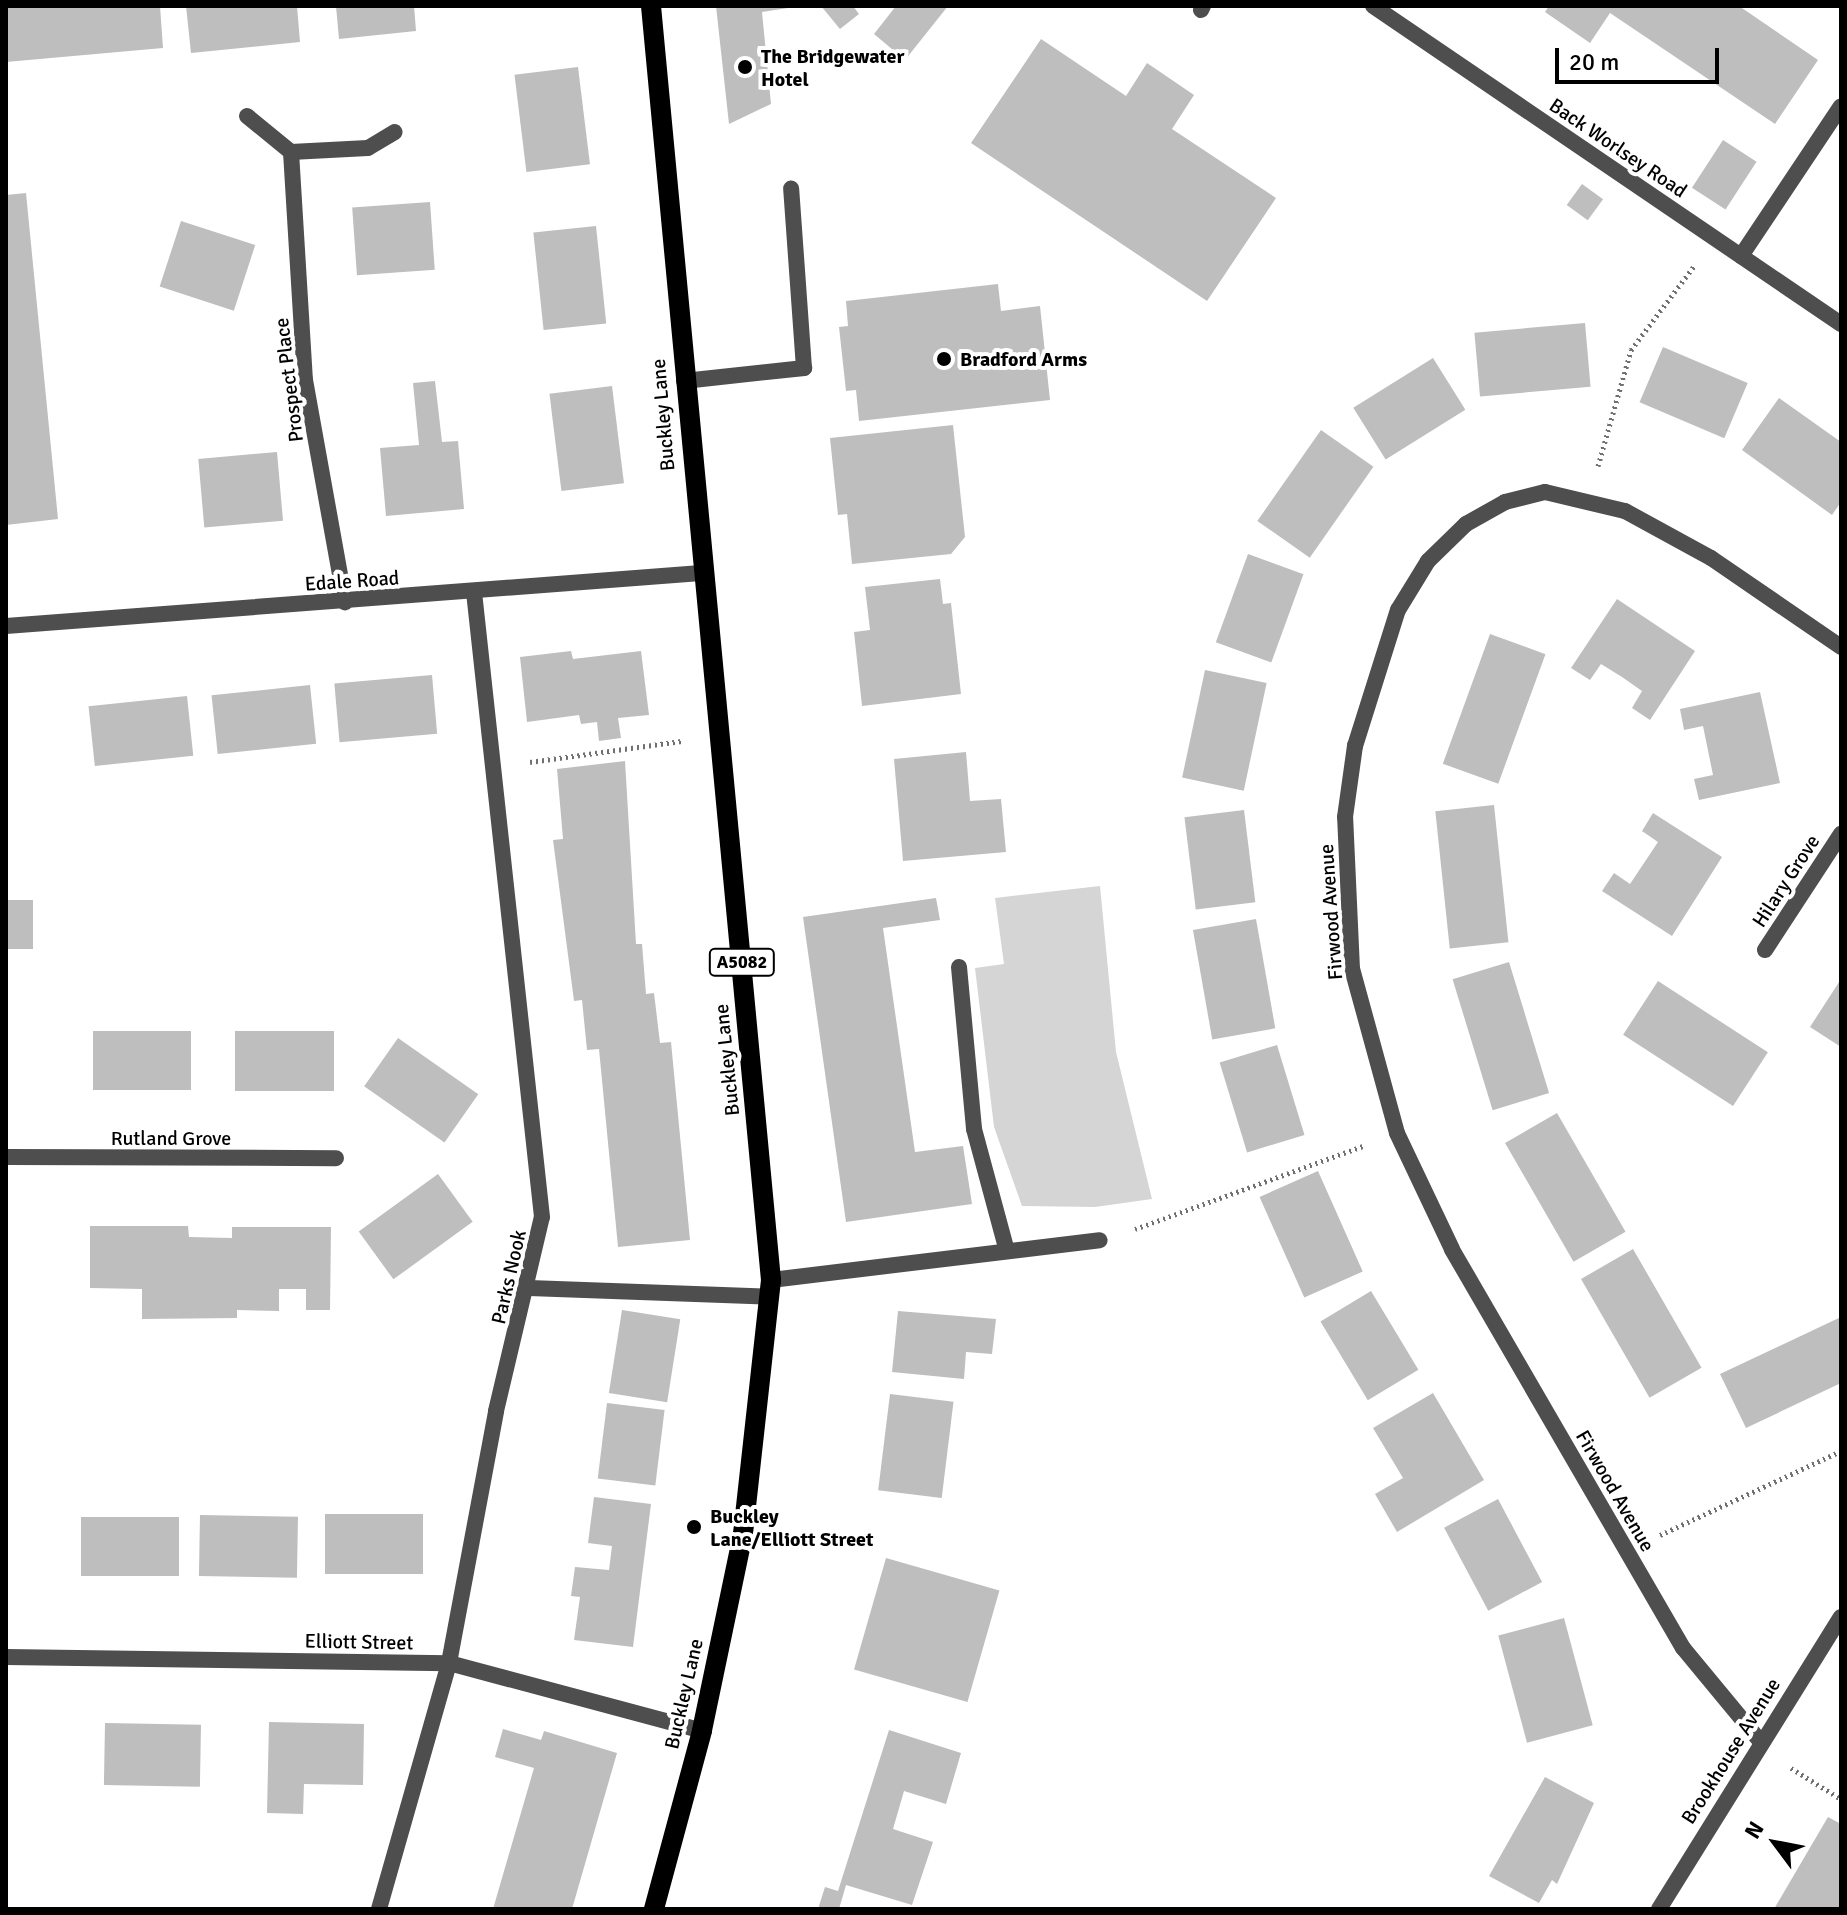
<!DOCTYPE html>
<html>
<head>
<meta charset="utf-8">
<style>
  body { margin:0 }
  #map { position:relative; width:1847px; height:1915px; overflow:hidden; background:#fff; font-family:Signika,sans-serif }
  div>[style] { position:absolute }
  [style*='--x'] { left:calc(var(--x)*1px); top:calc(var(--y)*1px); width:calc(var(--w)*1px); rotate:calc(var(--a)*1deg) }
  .green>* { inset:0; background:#d5d5d5 }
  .building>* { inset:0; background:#bebebe; transform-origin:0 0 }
  .path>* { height:5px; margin-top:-2.5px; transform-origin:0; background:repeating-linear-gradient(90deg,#707070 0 2px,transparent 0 6px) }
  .service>* { height:16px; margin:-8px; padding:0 8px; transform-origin:8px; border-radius:8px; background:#4e4e4e }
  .minor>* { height:16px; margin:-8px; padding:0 8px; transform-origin:8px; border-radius:8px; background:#4e4e4e }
  .primary>* { height:20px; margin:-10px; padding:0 10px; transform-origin:10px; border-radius:10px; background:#000 }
  .dots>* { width:22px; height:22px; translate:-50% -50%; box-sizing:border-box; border:4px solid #fff; border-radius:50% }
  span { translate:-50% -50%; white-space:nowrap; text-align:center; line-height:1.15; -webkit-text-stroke:8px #fff; paint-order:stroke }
  .shield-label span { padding:2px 6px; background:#fff; border:2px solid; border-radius:6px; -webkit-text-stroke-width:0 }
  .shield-label { font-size:18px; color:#000; font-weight:700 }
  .poi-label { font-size:20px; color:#000; font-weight:700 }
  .left { translate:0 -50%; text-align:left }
  .street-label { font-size:20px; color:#000 }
  .frame { position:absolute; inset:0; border:8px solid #000; pointer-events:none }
  .north { position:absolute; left:1735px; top:1803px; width:80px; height:80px; -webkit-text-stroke:6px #fff; paint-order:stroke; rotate:302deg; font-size:22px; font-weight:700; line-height:32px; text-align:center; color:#000 }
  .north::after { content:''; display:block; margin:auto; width:28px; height:36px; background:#000; clip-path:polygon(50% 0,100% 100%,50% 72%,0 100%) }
  .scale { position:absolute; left:1555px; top:48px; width:164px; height:36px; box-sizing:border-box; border:4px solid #000; border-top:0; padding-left:10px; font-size:24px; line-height:28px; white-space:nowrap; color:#000; -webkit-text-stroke:6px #fff; paint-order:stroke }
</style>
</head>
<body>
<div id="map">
  <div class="green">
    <i style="clip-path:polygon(1100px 886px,1116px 1052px,1152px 1199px,1095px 1207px,1022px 1206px,994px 1127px,975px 968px,1004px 964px,995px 898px)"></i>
  </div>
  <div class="building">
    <i style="clip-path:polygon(6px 6px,160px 6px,163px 48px,6px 62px)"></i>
    <i style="clip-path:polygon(186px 6px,297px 6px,300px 42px,191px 53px)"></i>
    <i style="clip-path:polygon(336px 6px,414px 6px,416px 31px,339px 39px)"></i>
    <i style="clip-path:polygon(716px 6px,801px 6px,762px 12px,771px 104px,729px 124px)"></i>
    <i style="clip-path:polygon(821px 6px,853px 6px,859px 14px,840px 29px)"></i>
    <i style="clip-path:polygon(896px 6px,948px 6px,905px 60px,874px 34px)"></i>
    <i style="clip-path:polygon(1549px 6px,1739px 6px,1818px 60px,1775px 124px,1610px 13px,1590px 43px,1545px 12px)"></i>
    <i style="clip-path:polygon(1041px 39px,1126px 96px,1147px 63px,1194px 95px,1172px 129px,1276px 198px,1207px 301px,971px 143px)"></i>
    <i style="left:578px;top:67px;width:98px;height:64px;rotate:83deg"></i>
    <i style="left:1723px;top:140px;width:40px;height:57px;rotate:33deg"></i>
    <i style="left:1582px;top:184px;width:26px;height:26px;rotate:36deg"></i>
    <i style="clip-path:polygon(26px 193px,58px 519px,6px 525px,6px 195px)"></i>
    <i style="left:430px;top:202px;width:68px;height:78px;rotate:86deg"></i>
    <i style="left:181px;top:221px;width:78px;height:69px;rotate:18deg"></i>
    <i style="left:596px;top:226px;width:98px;height:63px;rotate:84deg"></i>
    <i style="clip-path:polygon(998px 284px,1001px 311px,1040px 306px,1050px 400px,859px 421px,856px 390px,846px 391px,839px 327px,848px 326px,846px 301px)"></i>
    <i style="left:1585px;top:323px;width:64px;height:111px;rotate:85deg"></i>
    <i style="left:1663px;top:347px;width:92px;height:60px;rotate:23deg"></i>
    <i style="left:1433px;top:358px;width:61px;height:94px;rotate:58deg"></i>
    <i style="clip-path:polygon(435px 381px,442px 442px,458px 441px,464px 509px,386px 516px,380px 448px,419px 445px,413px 383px)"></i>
    <i style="left:612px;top:386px;width:98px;height:63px;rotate:83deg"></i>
    <i style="clip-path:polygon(1779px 398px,1841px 442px,1841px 502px,1832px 515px,1742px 450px)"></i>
    <i style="clip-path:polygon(953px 425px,965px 537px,951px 554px,852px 564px,847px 514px,838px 515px,830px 438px)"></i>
    <i style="left:1321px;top:430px;width:64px;height:111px;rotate:35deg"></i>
    <i style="left:277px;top:452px;width:69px;height:79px;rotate:85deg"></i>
    <i style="left:1248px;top:554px;width:59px;height:94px;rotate:20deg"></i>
    <i style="clip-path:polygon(940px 579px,943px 604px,951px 603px,961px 694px,862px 706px,854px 632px,870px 630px,865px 587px)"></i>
    <i style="clip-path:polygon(1617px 599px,1695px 651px,1650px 720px,1632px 708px,1642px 691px,1622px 677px,1601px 664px,1590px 680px,1571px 668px)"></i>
    <i style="left:1490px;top:634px;width:59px;height:138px;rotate:20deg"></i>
    <i style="clip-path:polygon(571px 651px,573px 659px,641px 651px,649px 715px,618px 718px,621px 738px,599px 741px,597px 722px,581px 724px,579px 715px,527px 722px,520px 657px)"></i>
    <i style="left:1205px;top:670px;width:63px;height:110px;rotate:12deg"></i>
    <i style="left:432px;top:675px;width:59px;height:98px;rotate:85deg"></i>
    <i style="left:310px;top:685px;width:59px;height:99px;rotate:84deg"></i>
    <i style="clip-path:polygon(1760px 692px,1780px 783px,1699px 800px,1694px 779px,1713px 775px,1703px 726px,1684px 730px,1680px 709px)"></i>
    <i style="left:187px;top:696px;width:60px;height:99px;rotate:84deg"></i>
    <i style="clip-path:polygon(966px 752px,970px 801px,1001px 799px,1006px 852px,903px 861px,894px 759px)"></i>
    <i style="clip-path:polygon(625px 761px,636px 944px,642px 944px,646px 994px,654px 993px,660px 1043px,671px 1042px,690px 1240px,618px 1247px,599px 1049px,587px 1050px,582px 1000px,574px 1001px,553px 840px,563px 839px,557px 769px)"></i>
    <i style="left:1494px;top:805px;width:138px;height:59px;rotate:84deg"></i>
    <i style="left:1244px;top:810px;width:93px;height:60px;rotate:83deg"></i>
    <i style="clip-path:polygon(1653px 813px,1722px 857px,1672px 936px,1602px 891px,1614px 873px,1630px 884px,1658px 842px,1642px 831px)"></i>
    <i style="clip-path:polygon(936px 898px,940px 920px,883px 928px,915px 1152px,963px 1146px,972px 1204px,846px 1222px,803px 917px)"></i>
    <i style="left:6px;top:900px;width:27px;height:49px"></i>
    <i style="left:1256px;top:919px;width:111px;height:64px;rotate:80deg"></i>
    <i style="left:1509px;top:962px;width:137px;height:59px;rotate:73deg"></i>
    <i style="clip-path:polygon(1841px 979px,1841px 1047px,1810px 1027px)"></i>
    <i style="left:1658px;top:981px;width:131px;height:64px;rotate:33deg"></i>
    <i style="left:93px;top:1031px;width:98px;height:59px"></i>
    <i style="left:235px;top:1031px;width:99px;height:60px"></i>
    <i style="left:398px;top:1038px;width:98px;height:59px;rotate:35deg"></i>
    <i style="left:1277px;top:1045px;width:94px;height:60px;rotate:73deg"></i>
    <i style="left:1557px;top:1113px;width:137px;height:60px;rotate:60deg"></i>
    <i style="left:1318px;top:1171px;width:110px;height:64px;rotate:66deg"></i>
    <i style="left:438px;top:1174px;width:59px;height:98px;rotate:54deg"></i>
    <i style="clip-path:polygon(90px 1226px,188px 1226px,189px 1237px,232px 1238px,232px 1227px,331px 1227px,330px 1310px,306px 1310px,306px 1289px,279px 1289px,279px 1311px,237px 1310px,237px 1318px,142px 1319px,142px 1289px,90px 1288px)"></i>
    <i style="left:1633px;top:1249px;width:137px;height:60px;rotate:60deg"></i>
    <i style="left:1371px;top:1291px;width:92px;height:59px;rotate:59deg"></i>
    <i style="left:622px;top:1310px;width:59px;height:84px;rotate:9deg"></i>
    <i style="clip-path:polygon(898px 1311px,996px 1319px,992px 1354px,966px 1352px,964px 1379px,892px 1372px)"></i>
    <i style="clip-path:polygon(1841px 1317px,1841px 1383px,1746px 1428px,1720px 1374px)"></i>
    <i style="clip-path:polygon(1433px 1393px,1484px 1480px,1397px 1532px,1375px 1494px,1403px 1478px,1373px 1428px)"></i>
    <i style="left:890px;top:1394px;width:64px;height:97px;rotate:7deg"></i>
    <i style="left:607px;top:1403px;width:58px;height:76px;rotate:7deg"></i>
    <i style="clip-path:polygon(594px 1497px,651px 1504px,633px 1647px,574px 1640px,580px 1597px,571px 1596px,575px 1567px,609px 1570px,612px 1546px,588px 1543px)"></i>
    <i style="left:1498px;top:1499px;width:94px;height:61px;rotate:62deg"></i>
    <i style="left:325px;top:1514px;width:98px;height:60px"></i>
    <i style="left:200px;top:1515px;width:98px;height:61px;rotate:1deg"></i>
    <i style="left:81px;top:1517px;width:98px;height:59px"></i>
    <i style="left:886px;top:1558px;width:118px;height:116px;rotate:16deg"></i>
    <i style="left:1564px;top:1618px;width:111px;height:68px;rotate:75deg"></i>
    <i style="clip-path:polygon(269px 1722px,364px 1724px,363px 1785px,304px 1784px,303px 1814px,267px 1813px)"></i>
    <i style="left:105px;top:1723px;width:96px;height:62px;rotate:1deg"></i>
    <i style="clip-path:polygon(503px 1729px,541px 1740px,544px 1731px,617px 1753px,572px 1909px,493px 1909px,534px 1768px,495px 1757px)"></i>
    <i style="clip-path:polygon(889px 1730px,961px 1753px,946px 1804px,904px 1791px,893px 1829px,933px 1842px,912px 1905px,846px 1885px,839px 1909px,818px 1909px,825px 1887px,838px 1891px)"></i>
    <i style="clip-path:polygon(1545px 1777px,1594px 1803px,1557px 1884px,1552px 1880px,1539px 1903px,1489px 1876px)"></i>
    <i style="clip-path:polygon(1828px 1817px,1841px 1824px,1841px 1909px,1774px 1909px)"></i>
  </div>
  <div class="path">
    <i style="--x:1598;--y:466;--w:121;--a:-74.1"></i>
    <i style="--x:1631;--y:350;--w:105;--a:-53.1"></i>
    <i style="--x:530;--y:762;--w:153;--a:-7.9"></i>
    <i style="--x:1135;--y:1229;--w:243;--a:-20"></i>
    <i style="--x:1660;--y:1535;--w:200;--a:-24.9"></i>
    <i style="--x:1791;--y:1768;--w:59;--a:31.8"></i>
  </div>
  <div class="service">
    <i style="--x:1373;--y:6;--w:566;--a:34.2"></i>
    <i style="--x:1201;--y:10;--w:4;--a:-63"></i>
    <i style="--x:1741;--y:256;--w:180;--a:-56.3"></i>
    <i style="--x:684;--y:381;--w:121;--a:-6.2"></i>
    <i style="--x:804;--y:368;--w:180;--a:-94.1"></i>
    <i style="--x:959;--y:967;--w:163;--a:84.7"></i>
    <i style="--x:974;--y:1129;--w:126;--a:74.9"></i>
    <i style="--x:771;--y:1280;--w:331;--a:-6.9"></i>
    <i style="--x:529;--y:1288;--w:240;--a:2.1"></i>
    <i style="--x:379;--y:1909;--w:256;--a:-74.1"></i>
    <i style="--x:449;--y:1663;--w:256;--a:-79.4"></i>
    <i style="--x:496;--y:1411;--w:199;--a:-76.7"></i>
    <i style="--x:542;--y:1217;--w:629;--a:-96.21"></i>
  </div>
  <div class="minor">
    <i style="--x:247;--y:116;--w:57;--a:39.3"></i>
    <i style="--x:291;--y:152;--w:77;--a:-3"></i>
    <i style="--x:368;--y:148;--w:31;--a:-31"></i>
    <i style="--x:291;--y:152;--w:228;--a:86.5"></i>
    <i style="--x:305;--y:380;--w:226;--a:79.8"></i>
    <i style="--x:6;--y:626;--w:697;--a:-4.36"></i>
    <i style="--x:1765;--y:950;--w:139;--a:-56.8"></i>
    <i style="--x:6;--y:1157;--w:330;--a:0.2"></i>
    <i style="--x:6;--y:1657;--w:443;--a:0.8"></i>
    <i style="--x:449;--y:1663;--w:262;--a:15"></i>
    <i style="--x:1760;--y:1741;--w:121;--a:-129.6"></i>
    <i style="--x:1683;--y:1648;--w:461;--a:-120.1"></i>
    <i style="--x:1452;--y:1249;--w:128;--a:-115.4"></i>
    <i style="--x:1397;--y:1133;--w:170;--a:-105.3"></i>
    <i style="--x:1352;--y:969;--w:152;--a:-92.6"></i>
    <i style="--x:1345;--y:817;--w:72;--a:-82"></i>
    <i style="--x:1355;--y:746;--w:143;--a:-72.5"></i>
    <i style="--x:1398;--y:610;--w:57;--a:-58.5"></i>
    <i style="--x:1428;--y:561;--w:53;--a:-44.2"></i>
    <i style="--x:1466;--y:524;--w:45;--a:-29.4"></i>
    <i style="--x:1505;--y:502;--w:41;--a:-14"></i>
    <i style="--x:1545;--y:492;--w:82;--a:13.4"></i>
    <i style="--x:1625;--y:511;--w:98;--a:28.7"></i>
    <i style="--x:1711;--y:558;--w:158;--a:34.4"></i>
    <i style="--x:1659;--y:1909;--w:344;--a:-58.1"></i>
  </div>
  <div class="primary">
    <i style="--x:651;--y:6;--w:1280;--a:84.62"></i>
    <i style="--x:771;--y:1280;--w:256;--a:96.3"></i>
    <i style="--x:743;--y:1534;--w:201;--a:101.8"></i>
    <i style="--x:702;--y:1731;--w:184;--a:105.1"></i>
  </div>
  <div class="dots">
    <i style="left:745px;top:67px;background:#000"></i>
    <i style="left:944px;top:359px;background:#000"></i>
    <i style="left:694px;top:1527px;background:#000"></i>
  </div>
  <div class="shield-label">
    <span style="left:742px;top:962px">A5082</span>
  </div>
  <div class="poi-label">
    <span class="left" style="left:761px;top:68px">The Bridgewater<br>Hotel</span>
    <span class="left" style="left:960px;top:359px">Bradford Arms</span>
    <span class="left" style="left:710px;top:1528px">Buckley<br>Lane/Elliott Street</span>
  </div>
  <div class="street-label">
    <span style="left:1618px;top:148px;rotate:34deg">Back Worlsey Road</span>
    <span style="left:289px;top:380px;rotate:-97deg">Prospect Place</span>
    <span style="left:663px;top:415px;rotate:-95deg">Buckley Lane</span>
    <span style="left:352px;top:581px;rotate:-4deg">Edale Road</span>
    <span style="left:1786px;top:881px;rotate:-57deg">Hilary Grove</span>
    <span style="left:1331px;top:912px;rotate:-94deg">Firwood Avenue</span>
    <span style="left:727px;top:1060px;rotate:-96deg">Buckley Lane</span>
    <span style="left:171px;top:1138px">Rutland Grove</span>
    <span style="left:509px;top:1277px;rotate:-77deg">Parks Nook</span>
    <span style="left:1615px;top:1491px;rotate:60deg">Firwood Avenue</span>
    <span style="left:359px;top:1642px;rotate:1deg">Elliott Street</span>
    <span style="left:684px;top:1694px;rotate:-77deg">Buckley Lane</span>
    <span style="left:1731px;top:1751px;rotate:-58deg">Brookhouse Avenue</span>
  </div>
  <div class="frame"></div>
  <div class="north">N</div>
  <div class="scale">20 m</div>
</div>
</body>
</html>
